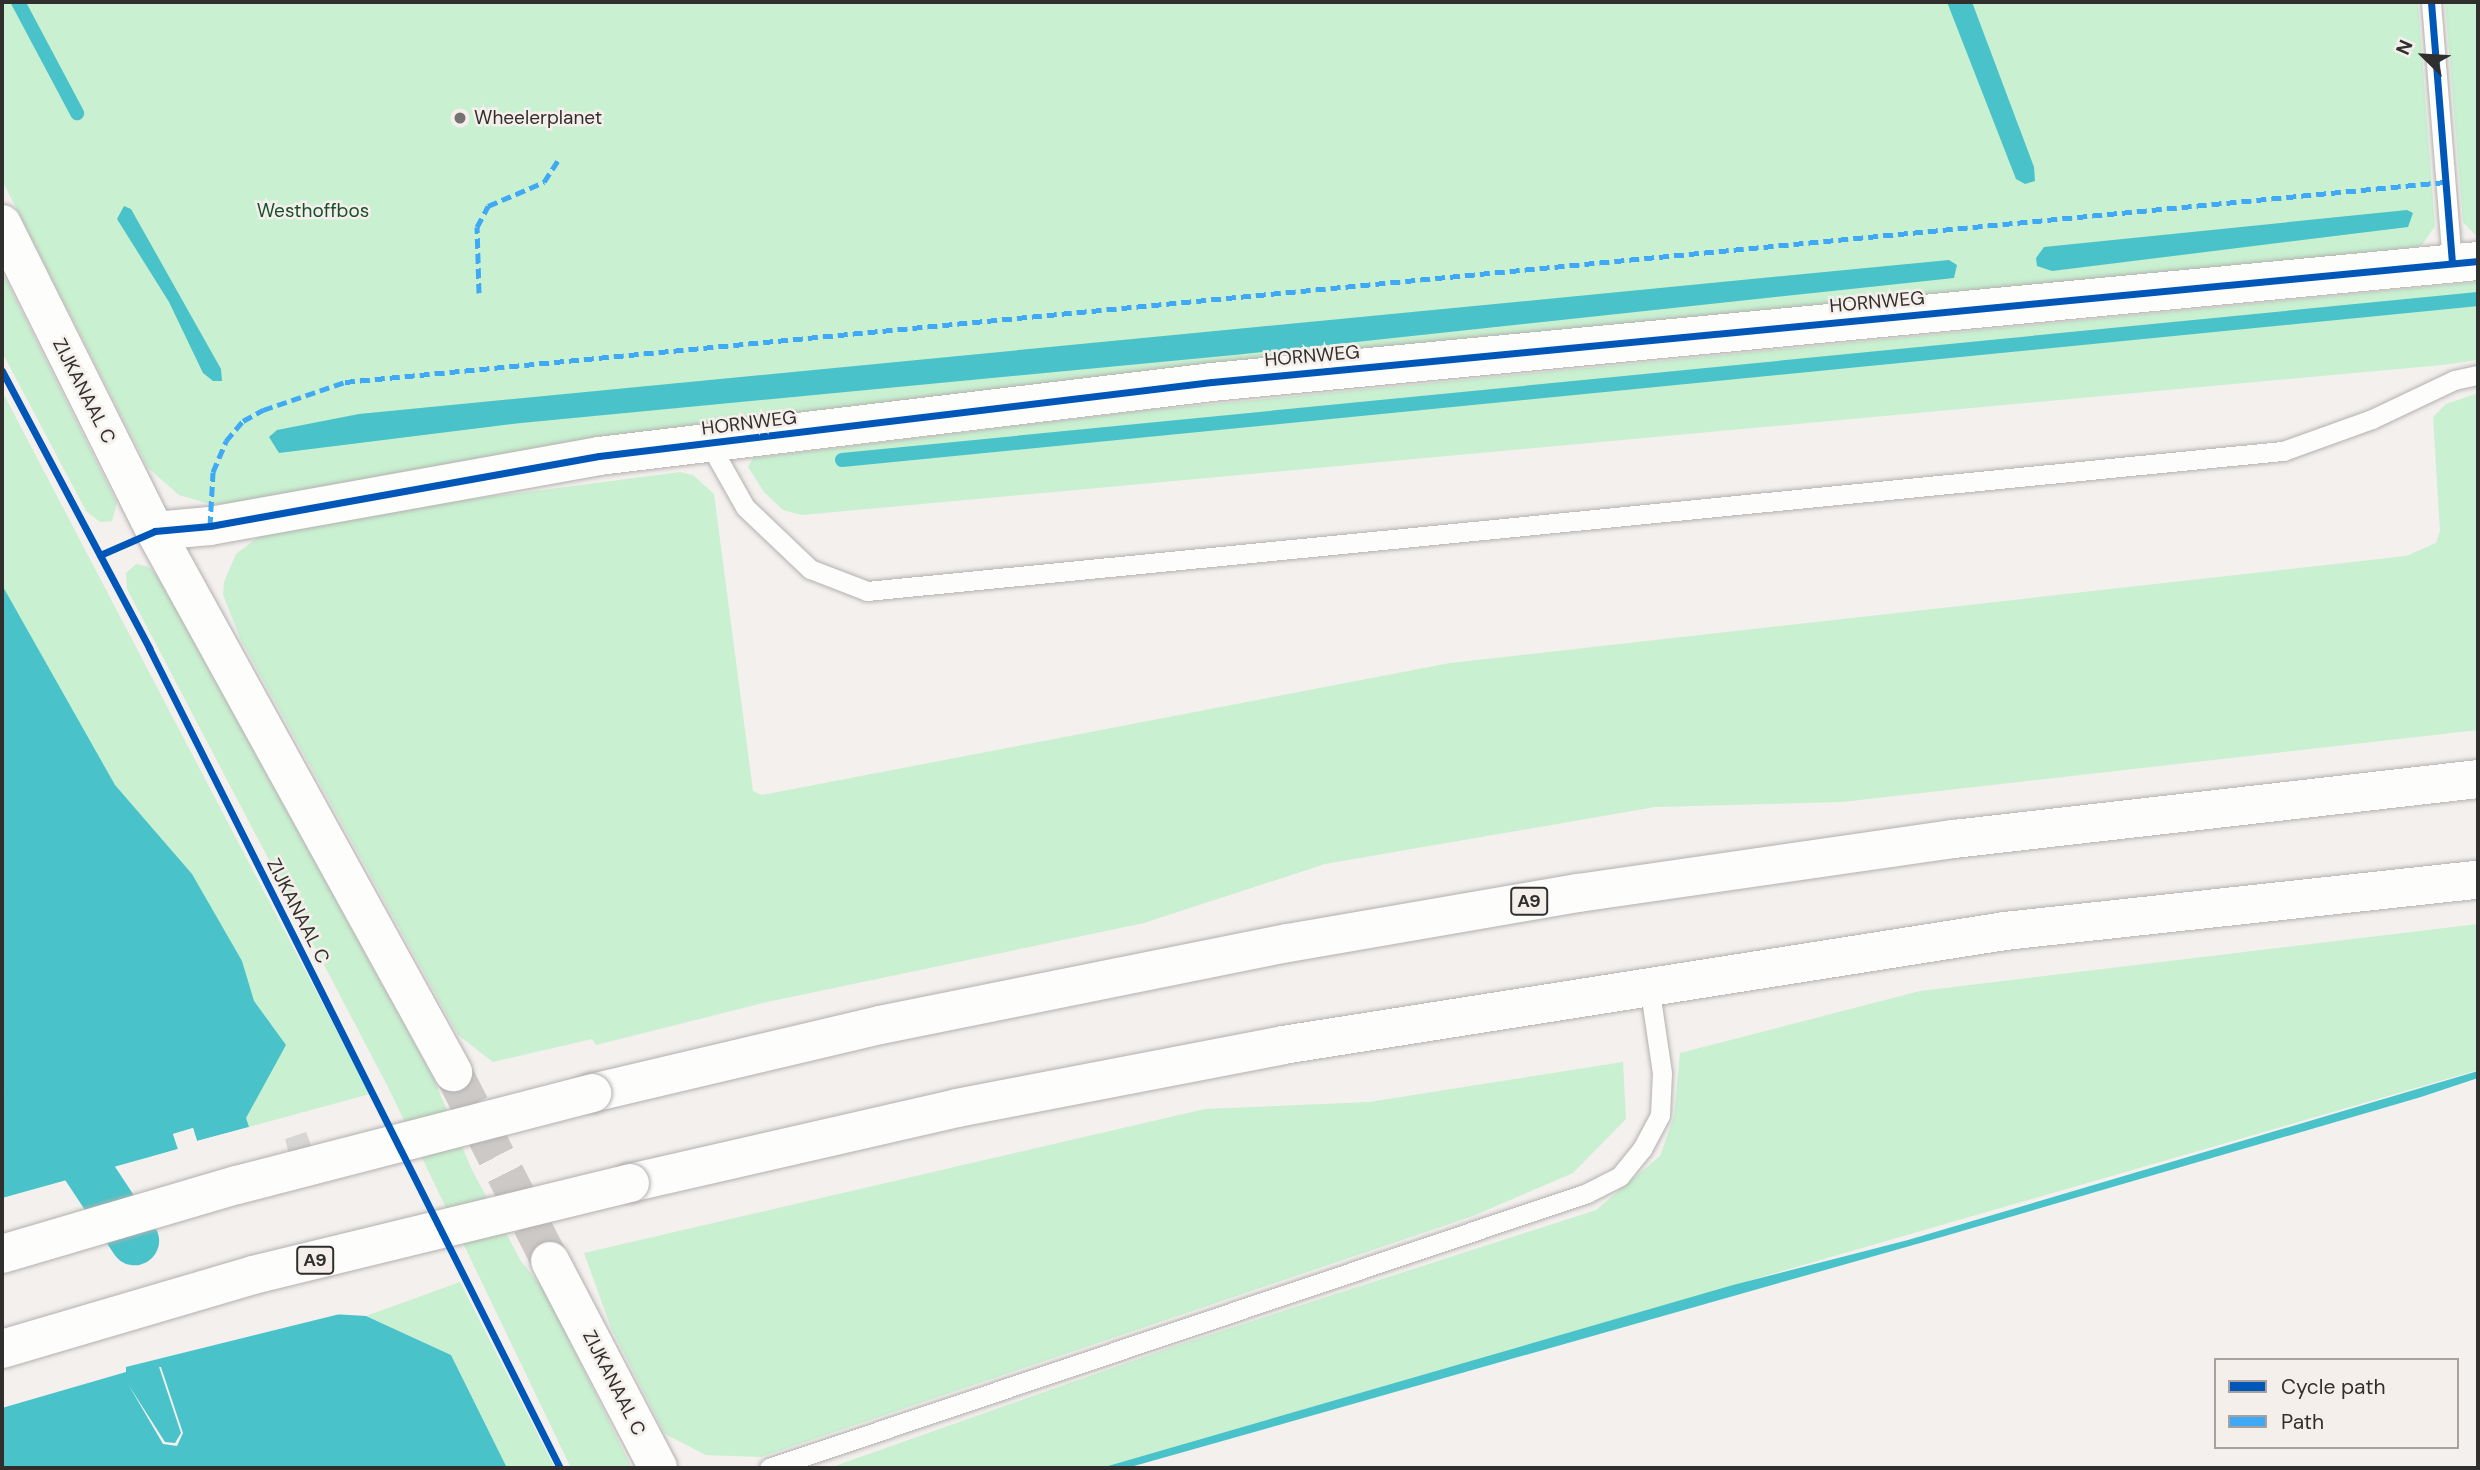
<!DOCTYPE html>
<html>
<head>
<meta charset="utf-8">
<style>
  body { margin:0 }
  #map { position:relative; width:2480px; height:1470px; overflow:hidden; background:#f3f0ee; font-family:"DM Sans",sans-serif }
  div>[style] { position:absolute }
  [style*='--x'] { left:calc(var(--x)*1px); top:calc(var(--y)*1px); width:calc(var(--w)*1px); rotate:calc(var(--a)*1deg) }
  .green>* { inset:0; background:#c9f0d1 }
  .water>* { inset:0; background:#49c3c9 }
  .pier>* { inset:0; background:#f3f0ee }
  .stream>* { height:14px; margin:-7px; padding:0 7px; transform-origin:7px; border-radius:7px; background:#49c3c9 }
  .canal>* { height:49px; margin:-24.5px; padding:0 24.5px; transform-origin:24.5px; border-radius:24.5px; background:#49c3c9 }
  .building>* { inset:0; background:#d8d6d5 }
  .tertiary-tunnel>* { height:38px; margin-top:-19px; transform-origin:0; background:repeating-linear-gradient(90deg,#ccc9c7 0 38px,transparent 0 57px) }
  .roads { filter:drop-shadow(0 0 2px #b3b0af) drop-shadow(0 0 2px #b3b0af) }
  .service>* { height:19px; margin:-9.5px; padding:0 9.5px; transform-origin:9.5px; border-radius:9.5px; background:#fdfdfc }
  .tertiary>* { height:38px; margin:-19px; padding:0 19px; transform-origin:19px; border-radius:19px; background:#fdfdfc }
  .motorway>* { height:38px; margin:-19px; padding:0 19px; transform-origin:19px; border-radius:19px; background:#fdfdfc }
  .bridges { filter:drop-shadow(0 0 2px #b3b0af) drop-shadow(0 0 2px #b3b0af) }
  .motorway-bridge>* { height:38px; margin:-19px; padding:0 19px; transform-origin:19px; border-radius:19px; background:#fdfdfc }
  .quiet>* { height:5px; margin-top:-2.5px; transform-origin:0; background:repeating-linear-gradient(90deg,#3fa9f5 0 10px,transparent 0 15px) }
  .cycleway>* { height:7px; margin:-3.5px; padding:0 3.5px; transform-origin:3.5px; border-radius:3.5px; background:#0057b8 }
  .dots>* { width:19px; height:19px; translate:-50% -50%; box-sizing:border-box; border:4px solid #f5efec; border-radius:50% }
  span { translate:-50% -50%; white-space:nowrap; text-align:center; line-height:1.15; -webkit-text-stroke:5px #f5efec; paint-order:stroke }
  .shield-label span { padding:2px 5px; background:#f5efec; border:2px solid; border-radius:5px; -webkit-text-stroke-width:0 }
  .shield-label { font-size:18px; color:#312f2d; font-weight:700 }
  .poi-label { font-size:19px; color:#312f2d }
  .left { translate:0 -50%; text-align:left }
  .park-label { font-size:19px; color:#15512b }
  .street-label { font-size:19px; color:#312f2d }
  .frame { position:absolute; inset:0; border:4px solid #312f2d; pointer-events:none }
  .legend { position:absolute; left:2214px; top:1358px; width:245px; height:91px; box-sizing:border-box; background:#f5efec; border:2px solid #a7a2a0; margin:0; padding:9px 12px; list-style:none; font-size:21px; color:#312f2d }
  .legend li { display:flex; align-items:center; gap:14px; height:35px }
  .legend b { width:35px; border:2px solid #a7a2a0 }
  .north { position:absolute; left:2389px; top:21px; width:70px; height:70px; -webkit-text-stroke:5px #f5efec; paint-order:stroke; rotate:294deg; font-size:19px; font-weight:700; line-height:28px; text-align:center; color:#312f2d }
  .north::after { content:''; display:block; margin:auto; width:24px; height:32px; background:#312f2d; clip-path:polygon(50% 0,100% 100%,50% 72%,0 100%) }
</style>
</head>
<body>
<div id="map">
  <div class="green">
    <i style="clip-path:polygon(2px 2px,2418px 2px,2435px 226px,2422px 245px,2411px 250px,213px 505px,179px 495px,148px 468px,2px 180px)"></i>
    <i style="clip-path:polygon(2445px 2px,2478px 2px,2478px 238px,2463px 222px)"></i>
    <i style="clip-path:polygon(2px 272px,117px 503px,112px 521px,100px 522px,86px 511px,2px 352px)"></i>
    <i style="clip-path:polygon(2478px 282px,2478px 360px,2442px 365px,802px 515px,783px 510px,764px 492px,748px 467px,753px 458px,1140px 411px)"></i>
    <i style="clip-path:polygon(2px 391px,370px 1094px,197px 1141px,193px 1128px,173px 1134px,178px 1149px,2px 1198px)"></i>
    <i style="clip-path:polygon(2478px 393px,2478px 730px,1842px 802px,1655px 807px,1325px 864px,1144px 923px,767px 1002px,596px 1045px,592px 1039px,493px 1062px,458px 1035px,241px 640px,223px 595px,224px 582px,236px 554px,261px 535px,388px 510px,680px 472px,693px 475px,714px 494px,753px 791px,762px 795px,1450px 663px,2406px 556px,2436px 543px,2440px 531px,2433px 417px,2446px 404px)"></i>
    <i style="clip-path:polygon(136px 564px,149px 567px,158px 577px,433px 1077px,472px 1170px,521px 1261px,545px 1291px,632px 1468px,571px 1468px,389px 1089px,127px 589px,126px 573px)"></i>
    <i style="clip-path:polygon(2478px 924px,2478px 1070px,1101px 1468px,829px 1468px,1175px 1346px,1596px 1210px,1660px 1156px,1674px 1116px,1680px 1053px,1920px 991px)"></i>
    <i style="clip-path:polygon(1623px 1062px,1626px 1119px,1573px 1173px,1473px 1216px,761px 1457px,706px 1455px,665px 1434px,611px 1328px,584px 1253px,1205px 1109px,1369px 1102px)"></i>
    <i style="clip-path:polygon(460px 1282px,555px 1468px,507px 1468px,451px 1355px,366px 1316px)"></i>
  </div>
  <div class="water">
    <i style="clip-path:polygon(1947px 2px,1972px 2px,2034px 167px,2035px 181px,2025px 184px,2016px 179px)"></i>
    <i style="clip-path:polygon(124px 206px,131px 209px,221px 369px,222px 381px,213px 381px,203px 373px,169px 302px,117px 219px)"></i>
    <i style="clip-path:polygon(2407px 210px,2413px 213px,2408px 227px,2052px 271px,2037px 266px,2036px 258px,2044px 247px)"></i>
    <i style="clip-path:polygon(1949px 260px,1957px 265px,1954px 278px,1234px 355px,521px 423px,279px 453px,269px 437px,277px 430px,359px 414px)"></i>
    <i style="clip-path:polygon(2px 585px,115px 785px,192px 874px,242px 961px,254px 1001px,286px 1045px,246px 1118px,249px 1127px,197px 1141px,193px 1128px,173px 1134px,178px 1149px,2px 1198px)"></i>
    <i style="clip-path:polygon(2478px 1071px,2478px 1078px,2421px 1097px,1945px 1236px,1127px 1468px,1101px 1468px,1733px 1285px,1908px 1240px)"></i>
    <i style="clip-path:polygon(2px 1212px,315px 1313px,366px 1316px,451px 1355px,507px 1468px,2px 1468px)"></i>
  </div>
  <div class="pier">
    <i style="clip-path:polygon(253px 1126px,197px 1145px,190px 1132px,178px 1136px,179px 1152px,2px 1201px,178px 1149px,173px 1134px,193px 1128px,197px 1141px)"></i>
    <i style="clip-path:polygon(258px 1136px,317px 1310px,352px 1311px,126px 1367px,126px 1372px,2px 1408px,2px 1208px)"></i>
    <i style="clip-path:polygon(159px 1367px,161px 1367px,183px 1433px,177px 1446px,163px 1444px,128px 1384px,165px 1442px,175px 1443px,181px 1433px)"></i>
  </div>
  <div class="stream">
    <i style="--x:18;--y:2;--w:126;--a:62"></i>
    <i style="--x:842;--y:460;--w:1644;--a:-5.62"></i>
  </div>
  <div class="canal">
    <i style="--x:2;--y:1040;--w:240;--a:56.6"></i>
  </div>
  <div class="building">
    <i style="clip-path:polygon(306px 1132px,316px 1158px,292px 1165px,285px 1139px)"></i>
  </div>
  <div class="tertiary-tunnel">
    <i style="--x:453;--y:1072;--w:212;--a:62.8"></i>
  </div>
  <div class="roads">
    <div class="service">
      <i style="--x:2431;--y:2;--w:262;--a:85.4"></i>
      <i style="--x:709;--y:443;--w:73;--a:60.6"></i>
      <i style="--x:745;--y:507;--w:90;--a:43.6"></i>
      <i style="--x:810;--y:569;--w:61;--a:21.1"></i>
      <i style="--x:867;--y:591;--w:1423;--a:-5.65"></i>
      <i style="--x:2283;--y:451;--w:95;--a:-19.8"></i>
      <i style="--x:2372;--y:419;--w:91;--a:-25.4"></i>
      <i style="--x:2454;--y:380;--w:25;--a:-12"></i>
      <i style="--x:769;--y:1468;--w:863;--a:-18.58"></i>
      <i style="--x:1587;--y:1193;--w:37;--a:-27"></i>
      <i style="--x:1620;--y:1176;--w:35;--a:-51"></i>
      <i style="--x:1642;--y:1149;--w:38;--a:-62"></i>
      <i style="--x:1660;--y:1115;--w:42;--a:-87.3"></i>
      <i style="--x:1662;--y:1073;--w:89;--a:-98.4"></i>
    </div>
    <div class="tertiary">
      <i style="--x:2;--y:224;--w:343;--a:63.5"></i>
      <i style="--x:155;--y:531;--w:618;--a:61.15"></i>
      <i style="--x:155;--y:531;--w:55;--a:-5.2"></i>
      <i style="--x:210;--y:526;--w:395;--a:-10.2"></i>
      <i style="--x:599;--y:456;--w:617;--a:-6.88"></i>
      <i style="--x:1212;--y:382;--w:1272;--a:-5.46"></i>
      <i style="--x:550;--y:1261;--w:233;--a:62.4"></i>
    </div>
    <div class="motorway">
      <i style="--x:592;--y:1093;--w:296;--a:-13.3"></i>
      <i style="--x:880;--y:1025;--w:416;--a:-11.4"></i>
      <i style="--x:1288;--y:943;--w:294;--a:-9.8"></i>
      <i style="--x:1578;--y:893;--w:380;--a:-8.2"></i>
      <i style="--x:1954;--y:839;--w:527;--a:-6.53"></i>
      <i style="--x:630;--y:1183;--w:335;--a:-12.9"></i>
      <i style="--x:957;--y:1108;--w:332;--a:-10.9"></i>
      <i style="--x:1283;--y:1045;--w:731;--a:-8.97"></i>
      <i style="--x:2005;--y:931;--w:476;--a:-6.2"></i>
    </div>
  </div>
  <div class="bridges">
    <div class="motorway-bridge">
      <i style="--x:2;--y:1254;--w:245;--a:-16.4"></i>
      <i style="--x:237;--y:1185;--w:367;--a:-14.5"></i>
      <i style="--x:2;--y:1349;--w:262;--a:-16.4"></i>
      <i style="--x:253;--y:1275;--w:388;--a:-13.7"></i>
    </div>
  </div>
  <div class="quiet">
    <i style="--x:479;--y:293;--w:66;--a:-91.7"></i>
    <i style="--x:477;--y:227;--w:24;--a:-62"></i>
    <i style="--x:488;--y:206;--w:61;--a:-23.2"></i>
    <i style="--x:544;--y:182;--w:27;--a:-57"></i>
    <i style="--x:210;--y:526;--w:54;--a:-86.8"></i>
    <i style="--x:213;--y:472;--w:34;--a:-67"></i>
    <i style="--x:226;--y:441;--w:26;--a:-50"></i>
    <i style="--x:243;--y:421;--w:23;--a:-29"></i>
    <i style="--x:263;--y:410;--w:87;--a:-18.9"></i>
    <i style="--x:345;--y:382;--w:2110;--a:-5.44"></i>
  </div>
  <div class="cycleway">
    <i style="--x:2431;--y:2;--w:262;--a:85.4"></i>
    <i style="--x:2;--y:371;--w:314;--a:62"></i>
    <i style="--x:149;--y:648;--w:917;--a:63.38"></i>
    <i style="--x:100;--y:555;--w:60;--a:-23.6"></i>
    <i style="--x:155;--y:531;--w:55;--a:-5.2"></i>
    <i style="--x:210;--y:526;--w:395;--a:-10.2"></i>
    <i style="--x:599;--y:456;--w:617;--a:-6.88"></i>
    <i style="--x:1212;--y:382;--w:1272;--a:-5.46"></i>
  </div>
  <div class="dots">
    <i style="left:460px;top:118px;background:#757371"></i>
  </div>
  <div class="shield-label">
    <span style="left:1529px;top:901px">A9</span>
    <span style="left:315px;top:1260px">A9</span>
  </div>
  <div class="poi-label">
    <span class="left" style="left:474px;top:118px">Wheelerplanet</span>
  </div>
  <div class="park-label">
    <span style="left:313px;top:211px">Westhoffbos</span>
  </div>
  <div class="street-label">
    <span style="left:1877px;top:302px;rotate:-5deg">HORNWEG</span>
    <span style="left:1312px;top:356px;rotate:-5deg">HORNWEG</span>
    <span style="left:84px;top:391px;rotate:63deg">ZIJKANAAL C</span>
    <span style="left:749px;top:423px;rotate:-7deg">HORNWEG</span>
    <span style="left:298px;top:911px;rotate:63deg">ZIJKANAAL C</span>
    <span style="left:614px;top:1383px;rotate:63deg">ZIJKANAAL C</span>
  </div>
  <div class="frame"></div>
  <ul class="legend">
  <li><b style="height:9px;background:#0057b8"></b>Cycle path</li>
  <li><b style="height:9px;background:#3fa9f5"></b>Path</li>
  </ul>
  <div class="north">N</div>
</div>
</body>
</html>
